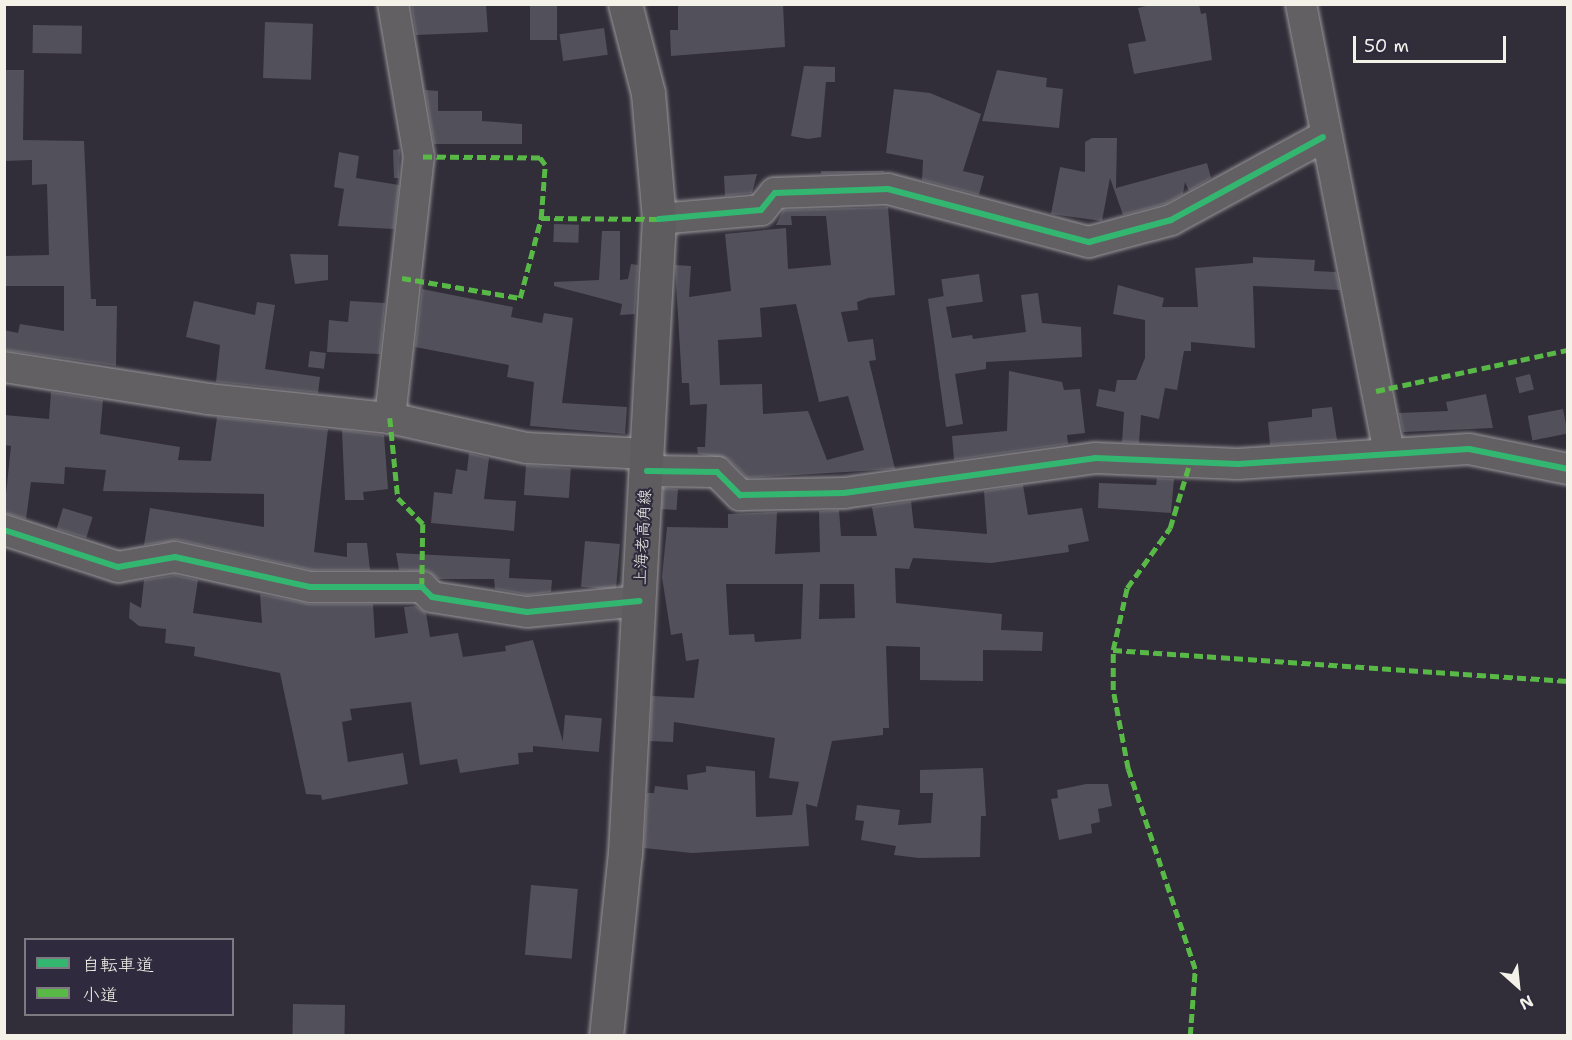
<!DOCTYPE html>
<html>
<head>
<meta charset="utf-8">
<style>
  body { margin:0 }
  #map { position:relative; width:1572px; height:1040px; overflow:hidden; background:#312e39; font-family:"Shantell Sans","Klee One",sans-serif }
  div>[style] { position:absolute }
  [style*='--x'] { left:calc(var(--x)*1px); top:calc(var(--y)*1px); width:calc(var(--w)*1px); rotate:calc(var(--a)*1deg) }
  .building>* { inset:0; background:#52505a; transform-origin:0 0 }
  .roads { filter:drop-shadow(0 0 2px #9a989b) drop-shadow(0 0 2px #9a989b) }
  .minor>* { height:30px; margin:-15px; padding:0 15px; transform-origin:15px; border-radius:15px; background:#626063 }
  .major>* { height:33px; margin:-16.5px; padding:0 16.5px; transform-origin:16.5px; border-radius:16.5px; background:#5f5c5f }
  .quiet>* { height:4.5px; margin-top:-2.25px; transform-origin:0; background:repeating-linear-gradient(90deg,#58b947 0 9px,transparent 0 13.5px) }
  .cycleway>* { height:6px; margin:-3px; padding:0 3px; transform-origin:3px; border-radius:3px; background:#33b770 }
  span { translate:-50% -50%; white-space:nowrap; text-align:center; line-height:1.15; -webkit-text-stroke:4.5px #2f2a3d; paint-order:stroke }
  .street-label { font-size:16px; color:#f4f1e8 }
  .frame { position:absolute; inset:0; border:6px solid #f4f1e8; pointer-events:none }
  .legend { position:absolute; left:24px; top:938px; width:210px; height:78px; box-sizing:border-box; background:#2f2a3d; border:2px solid #7e7a81; margin:0; padding:8px 10px; list-style:none; font-size:18px; color:#f4f1e8 }
  .legend li { display:flex; align-items:center; gap:12px; height:30px }
  .legend b { width:30px; border:2px solid #7e7a81 }
  .north { position:absolute; left:1488px; top:956px; width:60px; height:60px; -webkit-text-stroke:4px #2f2a3d; paint-order:stroke; rotate:153deg; font-size:16px; font-weight:700; line-height:24px; text-align:center; color:#f4f1e8 }
  .north::after { content:''; display:block; margin:auto; width:21px; height:27px; background:#f4f1e8; clip-path:polygon(50% 0,100% 100%,50% 72%,0 100%) }
  .scale { position:absolute; left:1353px; top:36px; width:153px; height:27px; box-sizing:border-box; border:3px solid #f4f1e8; border-top:0; padding-left:8px; font-size:18px; line-height:21px; white-space:nowrap; color:#f4f1e8; -webkit-text-stroke:4px #2f2a3d; paint-order:stroke }
</style>
</head>
<body>
<div id="map">
  <div class="building">
    <i style="clip-path:polygon(411px 4px,486px 4px,488px 32px,416px 35px)"></i>
    <i style="left:530px;top:4px;width:27px;height:36px"></i>
    <i style="clip-path:polygon(678px 4px,783px 4px,785px 47px,671px 56px,670px 30px,678px 30px)"></i>
    <i style="clip-path:polygon(1153px 4px,1199px 4px,1201px 14px,1206px 13px,1212px 60px,1134px 74px,1128px 44px,1146px 41px,1138px 8px)"></i>
    <i style="left:265px;top:22px;width:48px;height:56px;rotate:2deg"></i>
    <i style="left:33px;top:25px;width:49px;height:28px;rotate:1deg"></i>
    <i style="left:604px;top:28px;width:27px;height:45px;rotate:82deg"></i>
    <i style="clip-path:polygon(804px 66px,835px 67px,835px 82px,826px 82px,821px 137px,808px 139px,791px 136px)"></i>
    <i style="clip-path:polygon(4px 70px,24px 70px,23px 140px,84px 141px,91px 299px,96px 299px,96px 306px,117px 306px,116px 366px,4px 350px,4px 330px,18px 333px,20px 324px,64px 331px,64px 286px,5px 286px,5px 256px,49px 255px,47px 184px,32px 185px,32px 160px,4px 161px)"></i>
    <i style="clip-path:polygon(997px 70px,1047px 78px,1046px 87px,1063px 89px,1059px 128px,982px 121px)"></i>
    <i style="clip-path:polygon(894px 89px,930px 93px,981px 114px,963px 171px,984px 176px,979px 195px,922px 180px,923px 160px,886px 153px)"></i>
    <i style="clip-path:polygon(425px 90px,438px 91px,438px 111px,482px 111px,482px 121px,522px 124px,522px 144px,434px 144px)"></i>
    <i style="clip-path:polygon(1092px 138px,1117px 138px,1116px 188px,1207px 163px,1211px 178px,1189px 191px,1185px 182px,1183px 194px,1165px 204px,1123px 215px,1110px 178px,1102px 221px,1051px 214px,1060px 167px,1085px 172px,1085px 142px)"></i>
    <i style="clip-path:polygon(400px 149px,399px 178px,394px 178px,393px 150px)"></i>
    <i style="clip-path:polygon(339px 152px,359px 156px,356px 178px,399px 185px,394px 229px,338px 226px,344px 189px,334px 187px)"></i>
    <i style="clip-path:polygon(821px 171px,884px 171px,884px 172px,821px 174px)"></i>
    <i style="clip-path:polygon(757px 174px,752px 193px,725px 196px,724px 176px)"></i>
    <i style="clip-path:polygon(evenodd,888px 207px,895px 295px,868px 298px,857px 302px,858px 310px,841px 312px,848px 342px,873px 339px,876px 360px,869px 361px,895px 469px,747px 478px,728px 459px,698px 454px,697px 447px,705px 447px,707px 404px,690px 405px,689px 383px,682px 383px,675px 265px,691px 266px,689px 297px,731px 291px,725px 234px,786px 228px,788px 269px,831px 265px,826px 216px,791px 216px,792px 225px,776px 225px,783px 210px,888px 207px,796px 304px,819px 402px,848px 396px,864px 450px,827px 460px,808px 411px,763px 414px,762px 384px,720px 385px,718px 340px,762px 337px,760px 308px,796px 304px)"></i>
    <i style="left:554px;top:224px;width:25px;height:18px;rotate:2deg"></i>
    <i style="clip-path:polygon(602px 231px,620px 231px,620px 280px,628px 279px,631px 264px,638px 265px,635px 314px,620px 315px,622px 304px,554px 286px,554px 282px,599px 280px)"></i>
    <i style="clip-path:polygon(290px 254px,328px 255px,328px 280px,295px 284px)"></i>
    <i style="clip-path:polygon(1253px 257px,1315px 260px,1314px 271px,1336px 272px,1340px 290px,1253px 286px,1255px 348px,1191px 342px,1191px 351px,1184px 351px,1177px 390px,1165px 388px,1159px 419px,1141px 415px,1139px 443px,1122px 442px,1124px 412px,1096px 406px,1099px 389px,1115px 392px,1117px 380px,1136px 380px,1145px 358px,1145px 320px,1113px 314px,1118px 285px,1164px 298px,1162px 307px,1198px 307px,1195px 268px,1253px 263px)"></i>
    <i style="left:979px;top:274px;width:28px;height:38px;rotate:82deg"></i>
    <i style="clip-path:polygon(422px 289px,513px 307px,511px 317px,542px 323px,544px 313px,573px 318px,562px 403px,627px 407px,625px 434px,530px 426px,534px 382px,507px 377px,509px 365px,415px 347px)"></i>
    <i style="clip-path:polygon(1038px 293px,1042px 323px,1081px 327px,1082px 357px,986px 362px,986px 369px,955px 374px,963px 424px,946px 427px,928px 299px,944px 296px,952px 338px,972px 335px,973px 339px,1026px 332px,1021px 295px)"></i>
    <i style="clip-path:polygon(194px 301px,255px 315px,257px 302px,275px 305px,265px 369px,320px 377px,318px 393px,216px 382px,220px 345px,186px 337px)"></i>
    <i style="clip-path:polygon(350px 301px,385px 303px,380px 354px,327px 352px,329px 320px,348px 322px)"></i>
    <i style="left:310px;top:351px;width:16px;height:16px;rotate:7deg"></i>
    <i style="clip-path:polygon(1009px 371px,1062px 382px,1064px 390px,1080px 389px,1085px 433px,1067px 435px,1068px 444px,954px 460px,952px 436px,1007px 431px)"></i>
    <i style="left:1530px;top:374px;width:16px;height:15px;rotate:76deg"></i>
    <i style="clip-path:polygon(51px 392px,103px 400px,100px 434px,180px 447px,178px 460px,211px 461px,217px 417px,328px 429px,314px 552px,347px 557px,347px 543px,367px 543px,370px 570px,312px 570px,178px 540px,144px 545px,150px 508px,264px 527px,264px 494px,103px 491px,106px 470px,65px 467px,64px 484px,31px 482px,26px 519px,4px 513px,11px 446px,4px 445px,4px 415px,49px 419px)"></i>
    <i style="clip-path:polygon(1486px 394px,1493px 428px,1403px 432px,1399px 413px,1448px 411px,1446px 402px)"></i>
    <i style="clip-path:polygon(1332px 407px,1337px 440px,1270px 445px,1268px 422px,1312px 417px,1312px 409px)"></i>
    <i style="left:1563px;top:409px;width:25px;height:36px;rotate:79deg"></i>
    <i style="clip-path:polygon(342px 430px,384px 435px,388px 489px,363px 492px,364px 500px,345px 500px)"></i>
    <i style="clip-path:polygon(469px 453px,489px 458px,484px 499px,516px 501px,514px 531px,431px 523px,434px 492px,452px 494px,456px 469px,467px 471px)"></i>
    <i style="left:526px;top:465px;width:45px;height:30px;rotate:4deg"></i>
    <i style="clip-path:polygon(1157px 478px,1174px 479px,1171px 513px,1098px 508px,1099px 483px,1156px 485px)"></i>
    <i style="clip-path:polygon(evenodd,1023px 485px,1028px 515px,1082px 508px,1089px 541px,1068px 545px,1069px 552px,991px 563px,913px 558px,909px 569px,895px 568px,896px 603px,1002px 614px,1001px 630px,1043px 632px,1042px 651px,983px 650px,983px 681px,920px 680px,920px 647px,886px 646px,889px 728px,883px 728px,883px 735px,832px 741px,817px 807px,806px 804px,809px 846px,692px 853px,644px 848px,647px 793px,654px 793px,655px 786px,688px 790px,687px 775px,706px 772px,706px 766px,755px 771px,756px 817px,792px 815px,799px 782px,769px 778px,775px 738px,674px 722px,673px 742px,650px 741px,652px 696px,694px 698px,699px 659px,686px 661px,682px 633px,671px 635px,662px 577px,667px 527px,728px 528px,728px 514px,777px 512px,775px 554px,820px 552px,819px 511px,839px 510px,841px 536px,877px 536px,872px 507px,911px 501px,914px 528px,987px 534px,984px 491px,1023px 485px,726px 584px,803px 584px,801px 639px,755px 642px,754px 634px,729px 635px,726px 584px,1023px 485px,820px 584px,854px 584px,855px 618px,819px 619px,820px 584px)"></i>
    <i style="left:663px;top:488px;width:15px;height:21px;rotate:4deg"></i>
    <i style="left:63px;top:508px;width:31px;height:22px;rotate:17deg"></i>
    <i style="left:585px;top:541px;width:35px;height:46px;rotate:5deg"></i>
    <i style="clip-path:polygon(396px 553px,510px 559px,509px 578px,552px 580px,551px 592px,528px 595px,495px 589px,494px 579px,438px 579px,428px 571px,399px 570px)"></i>
    <i style="clip-path:polygon(175px 575px,198px 580px,193px 613px,262px 623px,260px 594px,310px 604px,373px 604px,375px 638px,408px 633px,404px 607px,416px 606px,426px 613px,430px 637px,458px 633px,463px 657px,506px 651px,505px 646px,533px 640px,565px 749px,533px 746px,533px 752px,518px 753px,519px 764px,460px 773px,457px 759px,420px 765px,411px 702px,350px 709px,352px 720px,342px 722px,348px 762px,403px 753px,408px 784px,322px 800px,321px 795px,306px 794px,280px 673px,194px 656px,195px 647px,165px 643px,166px 629px,139px 626px,129px 618px,130px 602px,141px 608px,144px 580px)"></i>
    <i style="left:565px;top:715px;width:37px;height:34px;rotate:5deg"></i>
    <i style="clip-path:polygon(983px 768px,986px 816px,981px 816px,980px 857px,919px 858px,894px 855px,896px 846px,861px 840px,864px 821px,855px 820px,857px 805px,900px 810px,898px 825px,931px 823px,933px 793px,920px 793px,920px 770px)"></i>
    <i style="clip-path:polygon(1086px 784px,1108px 784px,1112px 806px,1098px 809px,1100px 822px,1091px 824px,1092px 833px,1059px 840px,1051px 799px,1058px 798px,1057px 790px)"></i>
    <i style="left:531px;top:885px;width:47px;height:70px;rotate:5deg"></i>
    <i style="left:293px;top:1004px;width:52px;height:31px;rotate:1deg"></i>
  </div>
  <div class="roads">
    <div class="minor">
      <i style="--x:1301;--y:4;--w:457;--a:78.9"></i>
      <i style="--x:659;--y:219;--w:102;--a:-5"></i>
      <i style="--x:761;--y:210;--w:22;--a:-51"></i>
      <i style="--x:775;--y:193;--w:113;--a:-2"></i>
      <i style="--x:888;--y:189;--w:208;--a:14.8"></i>
      <i style="--x:1089;--y:242;--w:85;--a:-15"></i>
      <i style="--x:1171;--y:220;--w:173;--a:-28.6"></i>
      <i style="--x:4;--y:367;--w:206;--a:8.9"></i>
      <i style="--x:208;--y:399;--w:183;--a:6"></i>
      <i style="--x:390;--y:418;--w:139;--a:12.4"></i>
      <i style="--x:526;--y:448;--w:121;--a:2.8"></i>
      <i style="--x:390;--y:418;--w:263;--a:-83.7"></i>
      <i style="--x:419;--y:157;--w:155;--a:-99.6"></i>
      <i style="--x:647;--y:471;--w:70;--a:0.8"></i>
      <i style="--x:717;--y:472;--w:33;--a:45"></i>
      <i style="--x:740;--y:495;--w:104;--a:-1.1"></i>
      <i style="--x:844;--y:493;--w:253;--a:-7.9"></i>
      <i style="--x:1095;--y:458;--w:143;--a:2.4"></i>
      <i style="--x:1238;--y:464;--w:231;--a:-3.7"></i>
      <i style="--x:1469;--y:449;--w:101;--a:11.4"></i>
      <i style="--x:4;--y:530;--w:120;--a:18"></i>
      <i style="--x:118;--y:567;--w:58;--a:-10"></i>
      <i style="--x:175;--y:557;--w:138;--a:12.5"></i>
      <i style="--x:310;--y:587;--w:112;--a:0"></i>
      <i style="--x:422;--y:587;--w:14;--a:45"></i>
      <i style="--x:432;--y:597;--w:96;--a:9"></i>
      <i style="--x:527;--y:612;--w:113;--a:-5.6"></i>
    </div>
    <div class="major">
      <i style="--x:606;--y:1036;--w:184;--a:-84.1"></i>
      <i style="--x:625;--y:853;--w:635;--a:-86.93"></i>
      <i style="--x:659;--y:219;--w:126;--a:-95"></i>
      <i style="--x:648;--y:93;--w:92;--a:-104.5"></i>
    </div>
  </div>
  <div class="quiet">
    <i style="--x:541;--y:218;--w:118;--a:0.5"></i>
    <i style="--x:402;--y:278;--w:120;--a:9.6"></i>
    <i style="--x:520;--y:298;--w:83;--a:-75.3"></i>
    <i style="--x:541;--y:218;--w:53;--a:-85.7"></i>
    <i style="--x:545;--y:165;--w:9;--a:-126"></i>
    <i style="--x:540;--y:158;--w:121;--a:-179.5"></i>
    <i style="--x:1376;--y:391;--w:196;--a:-12.1"></i>
    <i style="--x:390;--y:418;--w:80;--a:84.3"></i>
    <i style="--x:398;--y:498;--w:36;--a:46"></i>
    <i style="--x:423;--y:524;--w:63;--a:90.9"></i>
    <i style="--x:1113;--y:650;--w:456;--a:3.9"></i>
    <i style="--x:1190;--y:1036;--w:67;--a:-85.7"></i>
    <i style="--x:1195;--y:969;--w:211;--a:-108.5"></i>
    <i style="--x:1128;--y:769;--w:80;--a:-100.8"></i>
    <i style="--x:1113;--y:690;--w:40;--a:-90"></i>
    <i style="--x:1113;--y:650;--w:64;--a:-77.3"></i>
    <i style="--x:1127;--y:588;--w:74;--a:-54.4"></i>
    <i style="--x:1170;--y:528;--w:69;--a:-73.1"></i>
  </div>
  <div class="cycleway">
    <i style="--x:659;--y:219;--w:102;--a:-5"></i>
    <i style="--x:761;--y:210;--w:22;--a:-51"></i>
    <i style="--x:775;--y:193;--w:113;--a:-2"></i>
    <i style="--x:888;--y:189;--w:208;--a:14.8"></i>
    <i style="--x:1089;--y:242;--w:85;--a:-15"></i>
    <i style="--x:1171;--y:220;--w:173;--a:-28.6"></i>
    <i style="--x:647;--y:471;--w:70;--a:0.8"></i>
    <i style="--x:717;--y:472;--w:33;--a:45"></i>
    <i style="--x:740;--y:495;--w:104;--a:-1.1"></i>
    <i style="--x:844;--y:493;--w:253;--a:-7.9"></i>
    <i style="--x:1095;--y:458;--w:143;--a:2.4"></i>
    <i style="--x:1238;--y:464;--w:231;--a:-3.7"></i>
    <i style="--x:1469;--y:449;--w:101;--a:11.4"></i>
    <i style="--x:4;--y:530;--w:120;--a:18"></i>
    <i style="--x:118;--y:567;--w:58;--a:-10"></i>
    <i style="--x:175;--y:557;--w:138;--a:12.5"></i>
    <i style="--x:310;--y:587;--w:112;--a:0"></i>
    <i style="--x:422;--y:587;--w:14;--a:45"></i>
    <i style="--x:432;--y:597;--w:96;--a:9"></i>
    <i style="--x:527;--y:612;--w:113;--a:-5.6"></i>
  </div>
  <div class="street-label">
    <span style="left:643px;top:537px;rotate:-87deg">上海老高角線</span>
  </div>
  <div class="frame"></div>
  <ul class="legend">
  <li><b style="height:8px;background:#33b770"></b>自転車道</li>
  <li><b style="height:8px;background:#58b947"></b>小道</li>
  </ul>
  <div class="north">N</div>
  <div class="scale">50 m</div>
</div>
</body>
</html>
